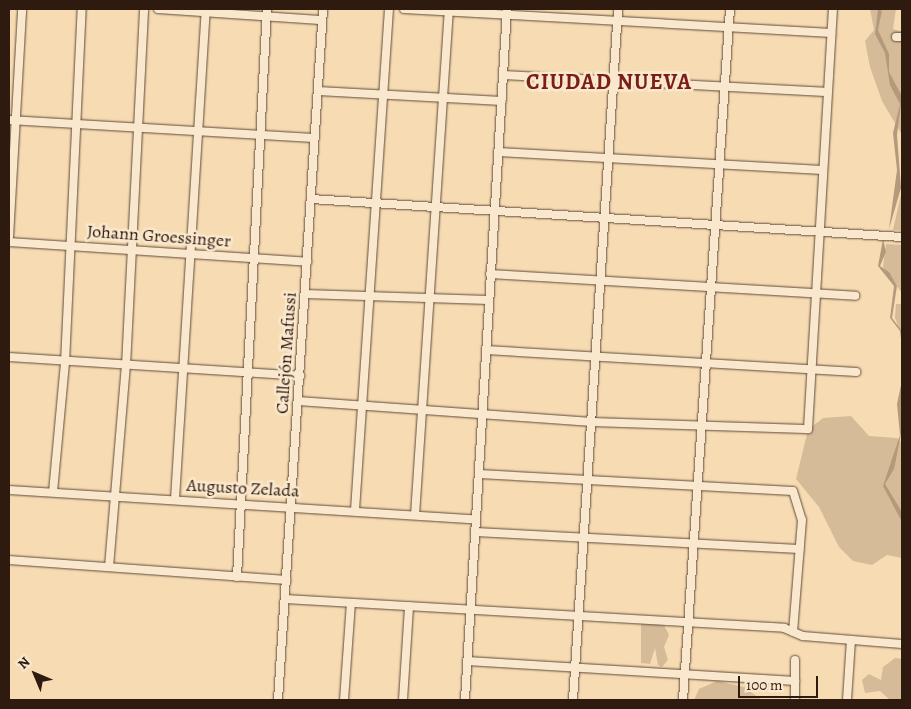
<!DOCTYPE html>
<html>
<head>
<meta charset="utf-8">
<style>
  body { margin:0 }
  #map { position:relative; width:911px; height:709px; overflow:hidden; background:#f7dcb3; font-family:Alegreya,serif }
  div>[style] { position:absolute }
  [style*='--x'] { left:calc(var(--x)*1px); top:calc(var(--y)*1px); width:calc(var(--w)*1px); rotate:calc(var(--a)*1deg) }
  .green>* { inset:0; background:#d5bb97 }
  .water>* { inset:0; background:#b39a7b }
  .roads { filter:drop-shadow(0 0 1px #604a38) drop-shadow(0 0 1px #604a38) }
  .minor>* { height:8px; margin:-4px; padding:0 4px; transform-origin:4px; border-radius:4px; background:#fae8ce }
  span { translate:-50% -50%; white-space:nowrap; text-align:center; line-height:1.15; -webkit-text-stroke:5px #fae8ce; paint-order:stroke }
  .street-label { font-size:18px; color:#2e1a0f }
  .district-label { font-size:22px; color:#7a1f14; font-weight:700; letter-spacing:1px }
  .frame { position:absolute; inset:0; border:10px solid #2e1a0f; pointer-events:none }
  .north { position:absolute; left:10px; top:649px; width:50px; height:50px; -webkit-text-stroke:4px #fae8ce; paint-order:stroke; rotate:315deg; font-size:14px; font-weight:700; line-height:20px; text-align:center; color:#2e1a0f }
  .north::after { content:''; display:block; margin:auto; width:18px; height:22px; background:#2e1a0f; clip-path:polygon(50% 0,100% 100%,50% 72%,0 100%) }
  .scale { position:absolute; left:738px; top:676px; width:80px; height:22px; box-sizing:border-box; border:2px solid #2e1a0f; border-top:0; padding-left:6px; font-size:15px; line-height:18px; white-space:nowrap; color:#2e1a0f; -webkit-text-stroke:4px #fae8ce; paint-order:stroke }
</style>
</head>
<body>
<div id="map">
  <div class="green">
    <i style="clip-path:polygon(870px 9px,896px 9px,893px 29px,902px 32px,902px 135px,882px 101px,870px 67px,865px 41px,874px 30px)"></i>
    <i style="clip-path:polygon(902px 190px,902px 231px,893px 230px)"></i>
    <i style="clip-path:polygon(886px 244px,902px 245px,902px 293px,883px 267px)"></i>
    <i style="clip-path:polygon(896px 304px,902px 304px,902px 335px,895px 318px)"></i>
    <i style="clip-path:polygon(851px 416px,869px 436px,897px 438px,902px 443px,902px 558px,887px 555px,872px 565px,853px 561px,839px 547px,819px 507px,796px 479px,808px 430px,823px 418px)"></i>
    <i style="clip-path:polygon(650px 621px,663px 623px,669px 635px,664px 647px,668px 660px,662px 667px,658px 665px,655px 648px,650px 664px,641px 663px,641px 624px)"></i>
    <i style="clip-path:polygon(895px 658px,902px 659px,902px 700px,890px 700px,880px 691px,865px 693px,862px 680px,869px 674px,881px 680px,883px 667px)"></i>
    <i style="clip-path:polygon(717px 681px,744px 687px,762px 700px,694px 700px,699px 689px)"></i>
  </div>
  <div class="water">
    <i style="clip-path:polygon(878px 9px,882px 11px,878px 30px,889px 54px,889px 72px,902px 96px,897px 135px,901px 188px,889px 229px,897px 170px,893px 133px,900px 104px,890px 85px,885px 53px,875px 34px)"></i>
    <i style="clip-path:polygon(883px 239px,886px 252px,880px 266px,889px 272px,897px 286px,892px 318px,902px 331px,902px 347px,900px 331px,890px 318px,894px 286px,878px 266px)"></i>
    <i style="clip-path:polygon(902px 380px,901px 434px,894px 469px,885px 484px,902px 512px,902px 522px,883px 486px,900px 435px,897px 404px)"></i>
  </div>
  <div class="roads">
    <div class="minor">
      <i style="--x:158;--y:9;--w:162;--a:3.9"></i>
      <i style="--x:404;--y:9;--w:428;--a:3.2"></i>
      <i style="--x:896;--y:37;--w:6;--a:0"></i>
      <i style="--x:503;--y:75;--w:325;--a:3"></i>
      <i style="--x:318;--y:91;--w:184;--a:3.1"></i>
      <i style="--x:9;--y:120;--w:305;--a:3.4"></i>
      <i style="--x:498;--y:152;--w:325;--a:3.2"></i>
      <i style="--x:311;--y:199;--w:592;--a:3.68"></i>
      <i style="--x:9;--y:237;--w:228;--a:-86.7"></i>
      <i style="--x:9;--y:242;--w:299;--a:3.8"></i>
      <i style="--x:490;--y:274;--w:366;--a:3.4"></i>
      <i style="--x:305;--y:294;--w:183;--a:1.9"></i>
      <i style="--x:486;--y:350;--w:371;--a:3.4"></i>
      <i style="--x:9;--y:357;--w:292;--a:3.7"></i>
      <i style="--x:298;--y:401;--w:295;--a:4.1"></i>
      <i style="--x:592;--y:422;--w:216;--a:1.9"></i>
      <i style="--x:808;--y:429;--w:421;--a:-86.6"></i>
      <i style="--x:479;--y:474;--w:314;--a:3.1"></i>
      <i style="--x:793;--y:491;--w:30;--a:73"></i>
      <i style="--x:802;--y:520;--w:112;--a:94.6"></i>
      <i style="--x:9;--y:490;--w:468;--a:3.6"></i>
      <i style="--x:53;--y:492;--w:130;--a:-84.7"></i>
      <i style="--x:65;--y:363;--w:354;--a:-87.3"></i>
      <i style="--x:175;--y:499;--w:491;--a:-86.4"></i>
      <i style="--x:355;--y:510;--w:502;--a:-86.12"></i>
      <i style="--x:415;--y:515;--w:507;--a:-86.16"></i>
      <i style="--x:475;--y:532;--w:325;--a:3"></i>
      <i style="--x:9;--y:560;--w:278;--a:4.1"></i>
      <i style="--x:109;--y:567;--w:202;--a:-85.2"></i>
      <i style="--x:126;--y:366;--w:357;--a:-87.1"></i>
      <i style="--x:237;--y:577;--w:569;--a:-86.98"></i>
      <i style="--x:285;--y:599;--w:500;--a:3.3"></i>
      <i style="--x:784;--y:628;--w:21;--a:23"></i>
      <i style="--x:803;--y:636;--w:99;--a:4.6"></i>
      <i style="--x:467;--y:661;--w:329;--a:3.5"></i>
      <i style="--x:278;--y:700;--w:692;--a:-86.27"></i>
      <i style="--x:344;--y:700;--w:97;--a:-85.9"></i>
      <i style="--x:403;--y:700;--w:94;--a:-86.3"></i>
      <i style="--x:465;--y:700;--w:692;--a:-86.52"></i>
      <i style="--x:573;--y:700;--w:692;--a:-86.27"></i>
      <i style="--x:683;--y:700;--w:693;--a:-86.11"></i>
      <i style="--x:795;--y:700;--w:40;--a:-90"></i>
      <i style="--x:847;--y:700;--w:60;--a:-86.2"></i>
    </div>
  </div>
  <div class="street-label">
    <span style="left:159px;top:236px;rotate:4deg">Johann Groessinger</span>
    <span style="left:286px;top:353px;rotate:-86deg">Callejón Mafussi</span>
    <span style="left:243px;top:488px;rotate:3deg">Augusto Zelada</span>
  </div>
  <div class="district-label">
    <span style="left:609px;top:83px">CIUDAD NUEVA</span>
  </div>
  <div class="frame"></div>
  <div class="north">N</div>
  <div class="scale">100 m</div>
</div>
</body>
</html>
